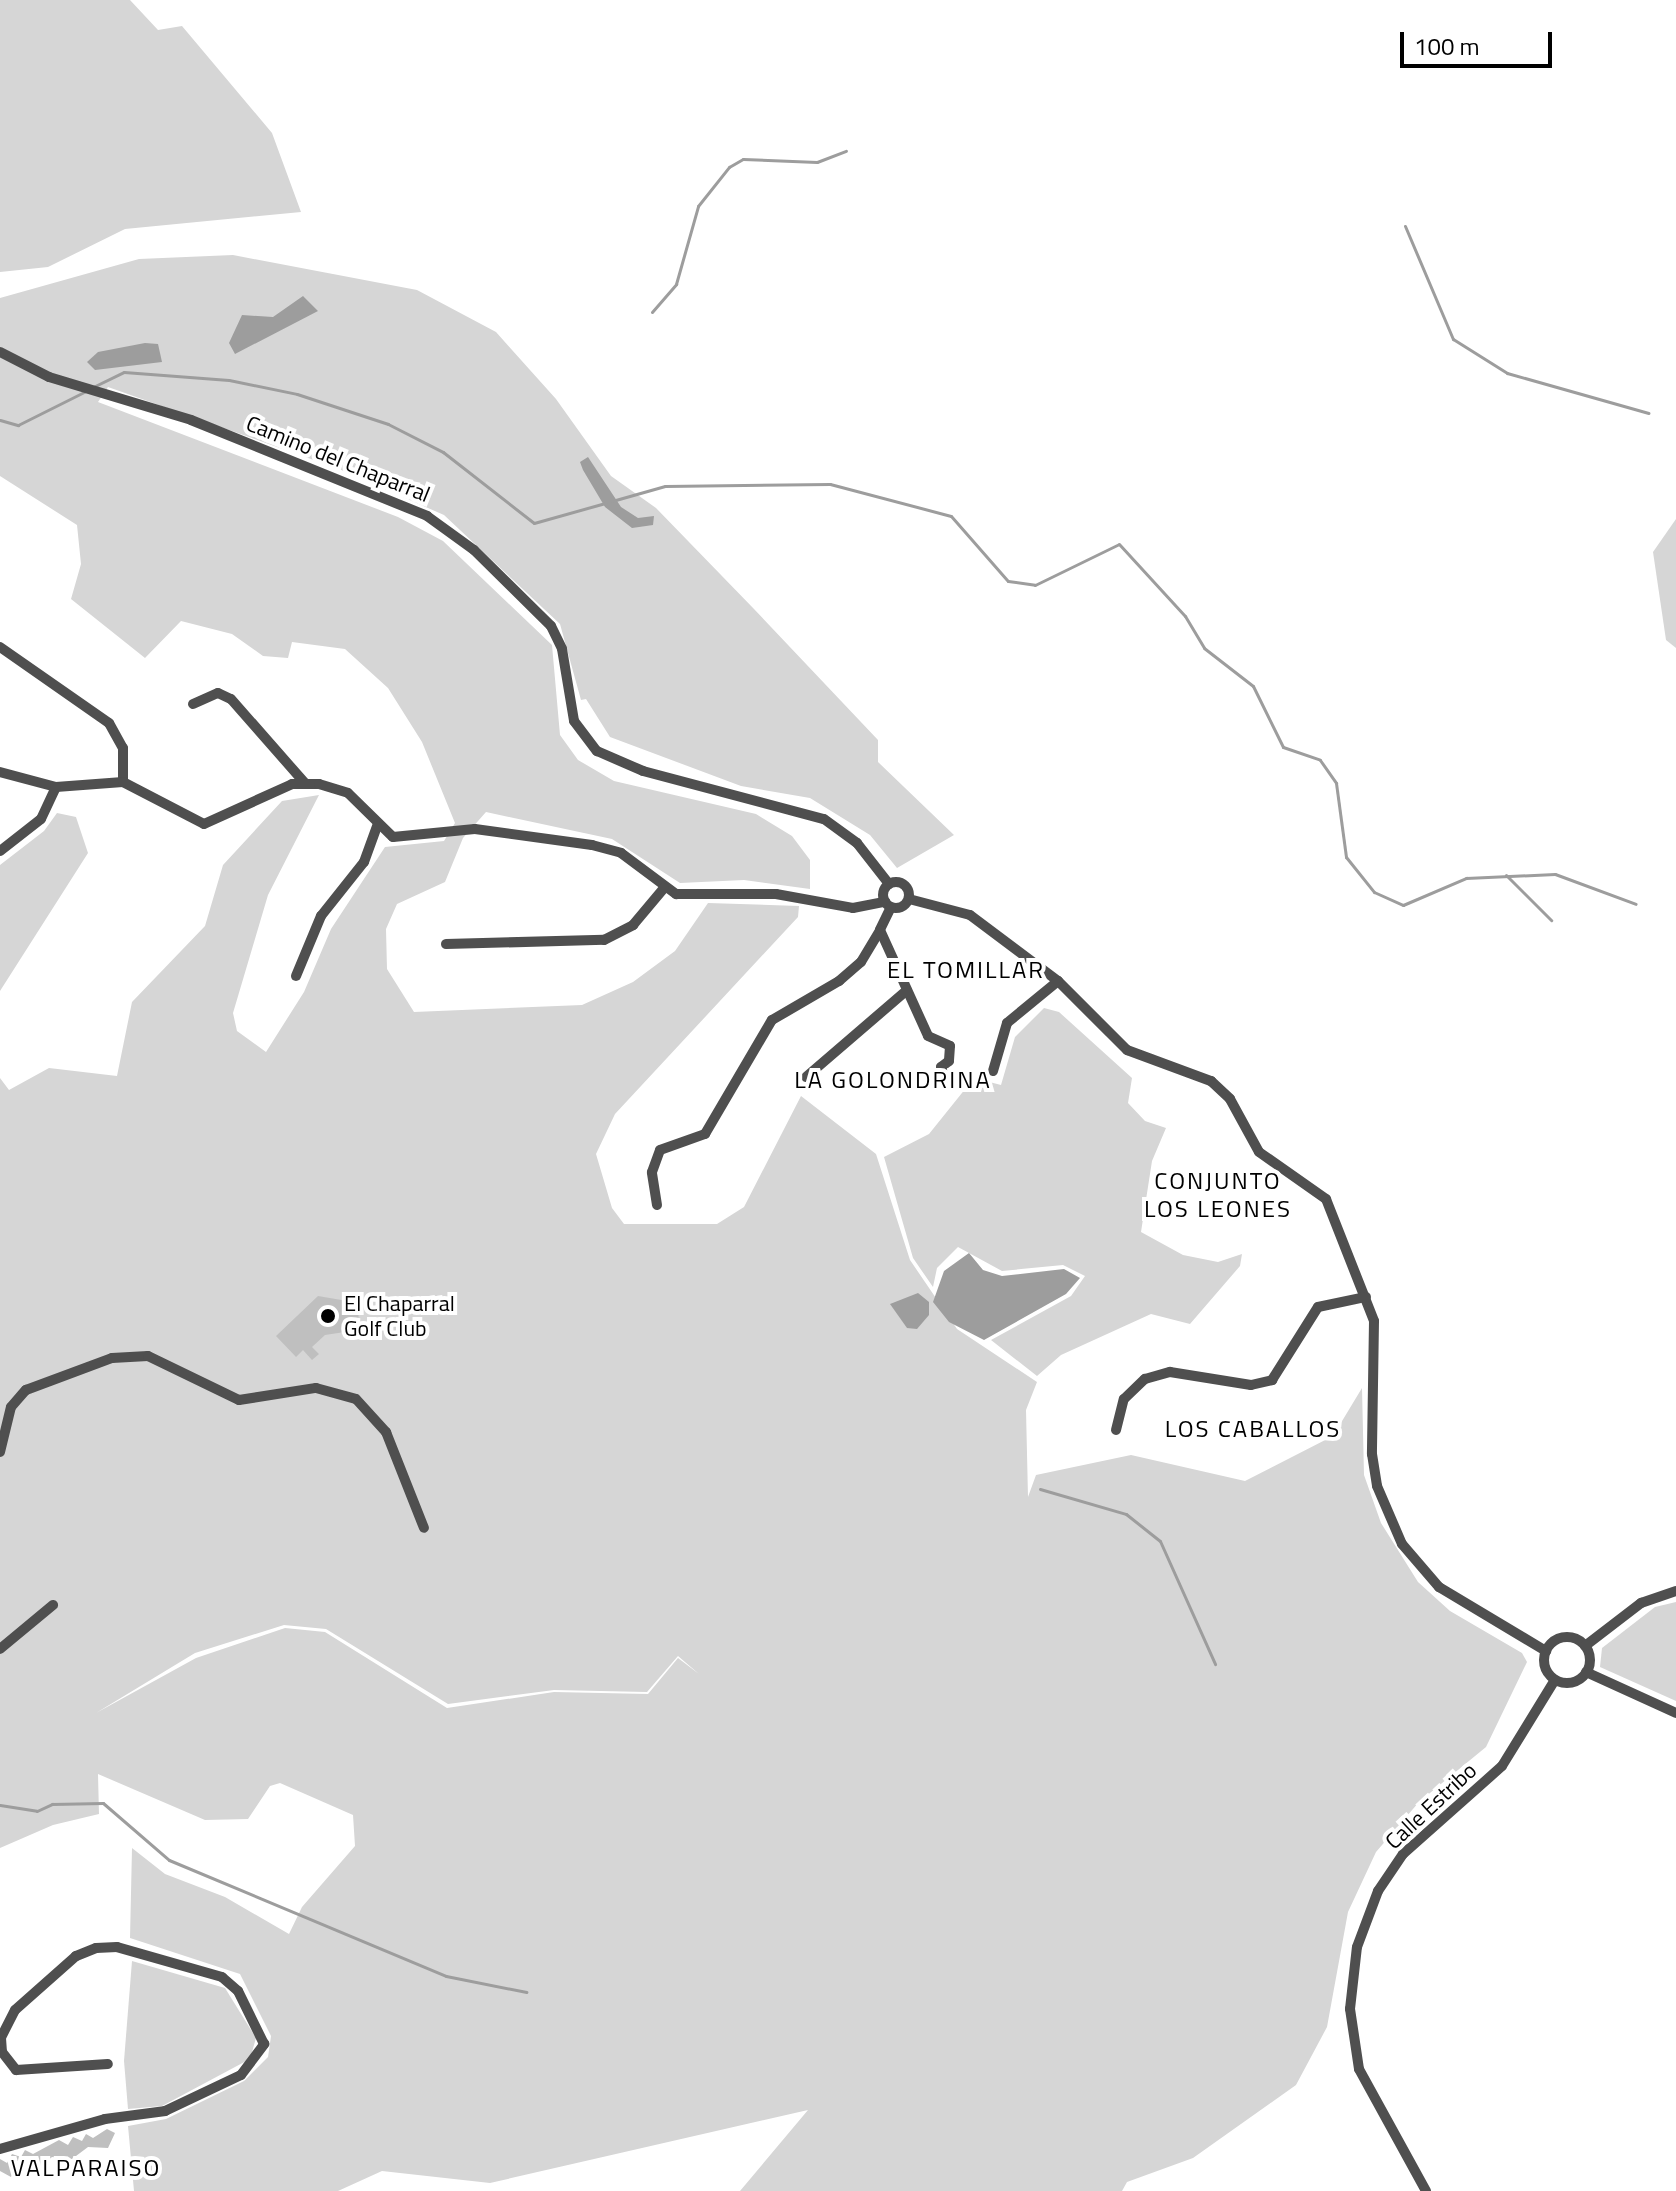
<!DOCTYPE html>
<html>
<head>
<meta charset="utf-8">
<style>
  body { margin:0 }
  #map { position:relative; width:1676px; height:2191px; overflow:hidden; background:#fff; font-family:"Titillium Web",sans-serif }
  div>[style] { position:absolute }
  [style*='--x'] { left:calc(var(--x)*1px); top:calc(var(--y)*1px); width:calc(var(--w)*1px); rotate:calc(var(--a)*1deg) }
  .green>* { inset:0; background:#d6d6d6 }
  .water>* { inset:0; background:#9d9d9d }
  .stream>* { height:3px; margin:-1.5px; padding:0 1.5px; transform-origin:1.5px; border-radius:1.5px; background:#9d9d9d }
  .building>* { inset:0; background:#bfbfbf }
  .minor>* { height:10px; margin:-5px; padding:0 5px; transform-origin:5px; border-radius:5px; background:#4f4f4f }
  .minor>.ring { margin:-5px; padding:0; box-sizing:content-box; background:none; border:10px solid #4f4f4f; border-radius:50% }
  .dots>* { width:22px; height:22px; translate:-50% -50%; box-sizing:border-box; border:4px solid #fff; border-radius:50% }
  span { translate:-50% -50%; white-space:nowrap; text-align:center; line-height:1.15; -webkit-text-stroke:8px #fff; paint-order:stroke }
  .street-label { font-size:22px; color:#000 }
  .poi-label { font-size:22px; color:#000 }
  .left { translate:0 -50%; text-align:left }
  .neighbourhood-label { font-size:24px; color:#000; letter-spacing:2px }
  .scale { position:absolute; left:1400px; top:32px; width:152px; height:36px; box-sizing:border-box; border:4px solid #000; border-top:0; padding-left:10px; font-size:24px; line-height:28px; white-space:nowrap; color:#000; -webkit-text-stroke:6px #fff; paint-order:stroke }
</style>
</head>
<body>
<div id="map">
  <div class="green">
    <i style="clip-path:polygon(0 0,130px 0,158px 30px,182px 26px,272px 133px,301px 212px,125px 229px,48px 267px,0 272px)"></i>
    <i style="clip-path:polygon(evenodd,233px 255px,417px 290px,496px 332px,556px 399px,611px 476px,656px 508px,754px 609px,878px 740px,878px 762px,954px 835px,897px 868px,870px 835px,810px 798px,741px 786px,610px 737px,586px 699px,581px 700px,560px 624px,444px 515px,339px 469px,108px 387px,98px 402px,398px 517px,443px 541px,552px 645px,560px 735px,578px 760px,614px 781px,756px 814px,792px 836px,810px 860px,810px 889px,744px 880px,680px 883px,612px 839px,486px 812px,463px 838px,445px 882px,397px 904px,386px 929px,387px 969px,414px 1012px,582px 1005px,633px 982px,675px 951px,708px 903px,799px 906px,798px 917px,615px 1114px,596px 1154px,612px 1208px,624px 1224px,717px 1224px,744px 1207px,801px 1096px,876px 1154px,910px 1260px,957px 1329px,1037px 1382px,1026px 1410px,1028px 1497px,1036px 1475px,1131px 1455px,1245px 1481px,1333px 1436px,1362px 1388px,1364px 1475px,1381px 1523px,1418px 1582px,1450px 1611px,1522px 1653px,1527px 1662px,1486px 1747px,1419px 1802px,1376px 1852px,1348px 1912px,1327px 2027px,1296px 2085px,1193px 2158px,1127px 2182px,1122px 2191px,740px 2191px,808px 2110px,490px 2183px,382px 2171px,338px 2191px,134px 2191px,128px 2126px,166px 2119px,244px 2081px,268px 2057px,271px 2036px,240px 1974px,130px 1938px,132px 1848px,165px 1874px,225px 1897px,289px 1934px,302px 1907px,355px 1846px,353px 1815px,280px 1783px,270px 1786px,248px 1819px,205px 1820px,98px 1774px,99px 1814px,53px 1825px,0 1848px,0 1078px,9px 1090px,49px 1068px,117px 1076px,132px 1002px,205px 926px,223px 865px,282px 801px,319px 795px,268px 895px,233px 1013px,237px 1031px,266px 1052px,304px 992px,331px 929px,385px 847px,444px 841px,455px 823px,422px 742px,388px 688px,345px 649px,292px 642px,288px 658px,263px 656px,232px 634px,181px 621px,145px 658px,71px 599px,81px 564px,77px 525px,0 476px,0 298px,139px 259px,233px 255px,284px 1625px,326px 1629px,448px 1704px,554px 1690px,647px 1692px,678px 1656px,699px 1674px,678px 1658px,648px 1694px,554px 1692px,447px 1708px,325px 1632px,285px 1628px,196px 1658px,96px 1713px,195px 1653px,284px 1625px)"></i>
    <i style="clip-path:polygon(1676px 519px,1676px 648px,1666px 640px,1653px 552px)"></i>
    <i style="clip-path:polygon(57px 813px,76px 817px,88px 853px,0 991px,0 865px,44px 831px)"></i>
    <i style="clip-path:polygon(1044px 1008px,1059px 1012px,1132px 1078px,1128px 1103px,1145px 1121px,1166px 1128px,1152px 1161px,1141px 1232px,1183px 1255px,1218px 1262px,1242px 1254px,1240px 1266px,1190px 1324px,1151px 1314px,1061px 1355px,1037px 1376px,991px 1340px,1071px 1296px,1085px 1276px,1063px 1265px,1002px 1271px,958px 1247px,937px 1268px,933px 1287px,913px 1258px,884px 1157px,929px 1134px,974px 1078px,1001px 1085px,1015px 1037px)"></i>
    <i style="clip-path:polygon(1676px 1602px,1676px 1701px,1600px 1667px,1602px 1648px,1655px 1607px)"></i>
    <i style="clip-path:polygon(132px 1961px,225px 1988px,256px 2038px,250px 2059px,162px 2106px,128px 2109px,124px 2061px)"></i>
  </div>
  <div class="water">
    <i style="clip-path:polygon(303px 296px,318px 311px,235px 354px,229px 343px,242px 315px,273px 317px)"></i>
    <i style="clip-path:polygon(145px 343px,158px 344px,162px 362px,95px 370px,87px 362px,98px 352px)"></i>
    <i style="clip-path:polygon(588px 457px,621px 507px,638px 518px,654px 516px,653px 525px,632px 528px,605px 507px,583px 470px,580px 462px)"></i>
    <i style="clip-path:polygon(969px 1253px,983px 1270px,1002px 1276px,1064px 1269px,1080px 1278px,1066px 1294px,984px 1340px,949px 1322px,933px 1302px,944px 1271px)"></i>
    <i style="clip-path:polygon(918px 1293px,929px 1302px,929px 1315px,917px 1329px,907px 1328px,890px 1304px)"></i>
  </div>
  <div class="stream">
    <i style="--x:1405;--y:226;--w:123;--a:67"></i>
    <i style="--x:1453;--y:339;--w:64;--a:32.2"></i>
    <i style="--x:1507;--y:373;--w:147;--a:15.8"></i>
    <i style="--x:652;--y:312;--w:37;--a:-49"></i>
    <i style="--x:676;--y:284;--w:81;--a:-74.2"></i>
    <i style="--x:698;--y:206;--w:50;--a:-51.5"></i>
    <i style="--x:729;--y:167;--w:16;--a:-30"></i>
    <i style="--x:743;--y:159;--w:74;--a:2.3"></i>
    <i style="--x:817;--y:162;--w:31;--a:-21"></i>
    <i style="--x:93;--y:387;--w:34;--a:-26"></i>
    <i style="--x:124;--y:372;--w:105;--a:4.4"></i>
    <i style="--x:229;--y:380;--w:69;--a:11.6"></i>
    <i style="--x:297;--y:394;--w:96;--a:18.2"></i>
    <i style="--x:388;--y:424;--w:62;--a:27"></i>
    <i style="--x:443;--y:452;--w:115;--a:38"></i>
    <i style="--x:534;--y:523;--w:74;--a:-15.7"></i>
    <i style="--x:0;--y:420;--w:19;--a:16"></i>
    <i style="--x:18;--y:425;--w:76;--a:-26.6"></i>
    <i style="--x:612;--y:501;--w:55;--a:-15.8"></i>
    <i style="--x:665;--y:486;--w:165;--a:-0.7"></i>
    <i style="--x:830;--y:484;--w:125;--a:14.8"></i>
    <i style="--x:951;--y:516;--w:86;--a:48.8"></i>
    <i style="--x:1008;--y:581;--w:27;--a:8"></i>
    <i style="--x:1035;--y:585;--w:93;--a:-26"></i>
    <i style="--x:1119;--y:544;--w:98;--a:47.5"></i>
    <i style="--x:1185;--y:616;--w:37;--a:59"></i>
    <i style="--x:1204;--y:648;--w:62;--a:37.8"></i>
    <i style="--x:1253;--y:686;--w:68;--a:63.8"></i>
    <i style="--x:1283;--y:747;--w:39;--a:19"></i>
    <i style="--x:1320;--y:760;--w:28;--a:55"></i>
    <i style="--x:1336;--y:783;--w:75;--a:82.3"></i>
    <i style="--x:1346;--y:857;--w:45;--a:51.3"></i>
    <i style="--x:1374;--y:892;--w:32;--a:24"></i>
    <i style="--x:1403;--y:905;--w:69;--a:-23.2"></i>
    <i style="--x:1466;--y:878;--w:89;--a:-2.6"></i>
    <i style="--x:1555;--y:874;--w:86;--a:20.3"></i>
    <i style="--x:1506;--y:875;--w:64;--a:45"></i>
    <i style="--x:1040;--y:1489;--w:90;--a:16.2"></i>
    <i style="--x:1126;--y:1514;--w:43;--a:38.5"></i>
    <i style="--x:1160;--y:1541;--w:135;--a:65.9"></i>
    <i style="--x:0;--y:1805;--w:37;--a:9"></i>
    <i style="--x:37;--y:1811;--w:17;--a:-25"></i>
    <i style="--x:52;--y:1804;--w:51;--a:-1.1"></i>
    <i style="--x:103;--y:1803;--w:87;--a:40.8"></i>
    <i style="--x:169;--y:1860;--w:300;--a:22.7"></i>
    <i style="--x:446;--y:1976;--w:82;--a:11.3"></i>
  </div>
  <div class="building">
    <i style="clip-path:polygon(318px 1296px,359px 1303px,358px 1330px,325px 1335px,312px 1347px,319px 1354px,312px 1360px,303px 1350px,296px 1357px,276px 1336px)"></i>
    <i style="clip-path:polygon(107px 2129px,115px 2133px,108px 2148px,88px 2147px,72px 2159px,52px 2157px,38px 2168px,29px 2163px,25px 2172px,16px 2167px,11px 2177px,0 2171px,0 2159px,7px 2163px,12px 2154px,21px 2157px,25px 2150px,33px 2154px,59px 2140px,68px 2145px,73px 2137px,82px 2141px,86px 2134px,93px 2138px)"></i>
  </div>
  <div class="minor">
    <i style="--x:0;--y:352;--w:55;--a:27"></i>
    <i style="--x:49;--y:377;--w:148;--a:16.8"></i>
    <i style="--x:191;--y:420;--w:255;--a:22.1"></i>
    <i style="--x:427;--y:516;--w:58;--a:35.9"></i>
    <i style="--x:474;--y:550;--w:108;--a:44.6"></i>
    <i style="--x:551;--y:626;--w:25;--a:64"></i>
    <i style="--x:562;--y:649;--w:73;--a:80.5"></i>
    <i style="--x:574;--y:721;--w:38;--a:53"></i>
    <i style="--x:597;--y:751;--w:50;--a:23.5"></i>
    <i style="--x:643;--y:771;--w:187;--a:14.9"></i>
    <i style="--x:824;--y:819;--w:41;--a:36"></i>
    <i style="--x:857;--y:843;--w:52;--a:52"></i>
    <i style="--x:0;--y:647;--w:133;--a:34.9"></i>
    <i style="--x:109;--y:723;--w:29;--a:61"></i>
    <i style="--x:123;--y:748;--w:34;--a:90"></i>
    <i style="--x:193;--y:704;--w:27;--a:-24"></i>
    <i style="--x:218;--y:693;--w:14;--a:25"></i>
    <i style="--x:231;--y:699;--w:111;--a:48.7"></i>
    <i style="--x:0;--y:772;--w:58;--a:15"></i>
    <i style="--x:56;--y:787;--w:67;--a:-4.3"></i>
    <i style="--x:123;--y:782;--w:91;--a:27.4"></i>
    <i style="--x:204;--y:824;--w:97;--a:-24.4"></i>
    <i style="--x:292;--y:784;--w:27;--a:0"></i>
    <i style="--x:319;--y:784;--w:30;--a:17"></i>
    <i style="--x:348;--y:793;--w:63;--a:44.4"></i>
    <i style="--x:393;--y:837;--w:82;--a:-5.6"></i>
    <i style="--x:475;--y:829;--w:118;--a:7.8"></i>
    <i style="--x:592;--y:845;--w:30;--a:15"></i>
    <i style="--x:621;--y:853;--w:69;--a:36.7"></i>
    <i style="--x:676;--y:894;--w:100;--a:0"></i>
    <i style="--x:776;--y:894;--w:78;--a:10.3"></i>
    <i style="--x:853;--y:908;--w:33;--a:-11"></i>
    <i style="--x:0;--y:851;--w:52;--a:-38"></i>
    <i style="--x:41;--y:819;--w:35;--a:-65"></i>
    <i class="ring" style="left:883px;top:882px;width:16px;height:16px"></i>
    <i style="--x:909;--y:899;--w:63;--a:14.7"></i>
    <i style="--x:970;--y:915;--w:110;--a:36.9"></i>
    <i style="--x:1058;--y:981;--w:98;--a:45"></i>
    <i style="--x:1127;--y:1050;--w:90;--a:20.3"></i>
    <i style="--x:1211;--y:1081;--w:26;--a:43"></i>
    <i style="--x:1230;--y:1099;--w:60;--a:61.3"></i>
    <i style="--x:1259;--y:1152;--w:82;--a:35"></i>
    <i style="--x:1326;--y:1199;--w:131;--a:68.5"></i>
    <i style="--x:1374;--y:1321;--w:133;--a:90.9"></i>
    <i style="--x:1372;--y:1454;--w:32;--a:81"></i>
    <i style="--x:1377;--y:1486;--w:63;--a:66.7"></i>
    <i style="--x:1402;--y:1544;--w:57;--a:49.3"></i>
    <i style="--x:1439;--y:1587;--w:125;--a:30.9"></i>
    <i style="--x:891;--y:907;--w:25;--a:116"></i>
    <i style="--x:880;--y:930;--w:116;--a:65.6"></i>
    <i style="--x:928;--y:1036;--w:24;--a:24"></i>
    <i style="--x:950;--y:1046;--w:15;--a:94"></i>
    <i style="--x:949;--y:1061;--w:10;--a:143"></i>
    <i style="--x:941;--y:1067;--w:21;--a:71"></i>
    <i style="--x:446;--y:944;--w:158;--a:-1.5"></i>
    <i style="--x:604;--y:940;--w:33;--a:-27"></i>
    <i style="--x:633;--y:925;--w:48;--a:-50"></i>
    <i style="--x:296;--y:976;--w:65;--a:-67.4"></i>
    <i style="--x:321;--y:916;--w:69;--a:-51.5"></i>
    <i style="--x:364;--y:862;--w:38;--a:-70"></i>
    <i style="--x:993;--y:1071;--w:50;--a:-73.7"></i>
    <i style="--x:1007;--y:1023;--w:66;--a:-39.5"></i>
    <i style="--x:806;--y:1077;--w:133;--a:-40.7"></i>
    <i style="--x:657;--y:1205;--w:33;--a:-99"></i>
    <i style="--x:652;--y:1172;--w:23;--a:-70"></i>
    <i style="--x:660;--y:1150;--w:48;--a:-19.6"></i>
    <i style="--x:705;--y:1134;--w:132;--a:-59.6"></i>
    <i style="--x:772;--y:1020;--w:78;--a:-30.2"></i>
    <i style="--x:839;--y:981;--w:29;--a:-41"></i>
    <i style="--x:861;--y:962;--w:37;--a:-59"></i>
    <i style="--x:1116;--y:1430;--w:32;--a:-76"></i>
    <i style="--x:1124;--y:1399;--w:29;--a:-44"></i>
    <i style="--x:1145;--y:1379;--w:26;--a:-16"></i>
    <i style="--x:1170;--y:1372;--w:82;--a:9.1"></i>
    <i style="--x:1251;--y:1385;--w:22;--a:-13"></i>
    <i style="--x:1272;--y:1380;--w:86;--a:-57.8"></i>
    <i style="--x:1318;--y:1307;--w:49;--a:-11.8"></i>
    <i style="--x:0;--y:1452;--w:46;--a:-76.3"></i>
    <i style="--x:11;--y:1407;--w:23;--a:-49"></i>
    <i style="--x:26;--y:1390;--w:92;--a:-20.4"></i>
    <i style="--x:112;--y:1358;--w:36;--a:-3"></i>
    <i style="--x:148;--y:1356;--w:101;--a:25.8"></i>
    <i style="--x:239;--y:1400;--w:78;--a:-8.9"></i>
    <i style="--x:316;--y:1388;--w:41;--a:15.4"></i>
    <i style="--x:356;--y:1399;--w:45;--a:47.7"></i>
    <i style="--x:386;--y:1432;--w:103;--a:68.4"></i>
    <i class="ring" style="left:1544px;top:1637px;width:36px;height:36px"></i>
    <i style="--x:1585;--y:1646;--w:71;--a:-37.5"></i>
    <i style="--x:1641;--y:1603;--w:37;--a:-19"></i>
    <i style="--x:0;--y:1649;--w:69;--a:-39.7"></i>
    <i style="--x:1586;--y:1672;--w:99;--a:24.5"></i>
    <i style="--x:0;--y:2149;--w:109;--a:-15.9"></i>
    <i style="--x:105;--y:2119;--w:61;--a:-7.6"></i>
    <i style="--x:165;--y:2111;--w:84;--a:-25.3"></i>
    <i style="--x:241;--y:2075;--w:39;--a:-53"></i>
    <i style="--x:264;--y:2044;--w:59;--a:-116.1"></i>
    <i style="--x:238;--y:1991;--w:21;--a:-139"></i>
    <i style="--x:222;--y:1977;--w:109;--a:-164.1"></i>
    <i style="--x:117;--y:1947;--w:21;--a:177"></i>
    <i style="--x:96;--y:1948;--w:22;--a:158"></i>
    <i style="--x:76;--y:1956;--w:81;--a:138.5"></i>
    <i style="--x:15;--y:2010;--w:31;--a:117"></i>
    <i style="--x:1;--y:2038;--w:14;--a:86"></i>
    <i style="--x:2;--y:2052;--w:23;--a:52"></i>
    <i style="--x:16;--y:2070;--w:92;--a:-3.7"></i>
    <i style="--x:1426;--y:2191;--w:139;--a:-118.8"></i>
    <i style="--x:1359;--y:2069;--w:61;--a:-98.5"></i>
    <i style="--x:1350;--y:2009;--w:62;--a:-83.6"></i>
    <i style="--x:1357;--y:1947;--w:60;--a:-69.4"></i>
    <i style="--x:1378;--y:1891;--w:45;--a:-56"></i>
    <i style="--x:1403;--y:1854;--w:132;--a:-41.6"></i>
    <i style="--x:1502;--y:1766;--w:101;--a:-58.4"></i>
  </div>
  <div class="dots">
    <i style="left:328px;top:1316px;background:#000"></i>
  </div>
  <div class="street-label">
    <span style="left:338px;top:459px;rotate:22deg">Camino del Chaparral</span>
    <span style="left:1431px;top:1806px;rotate:-43deg">Calle Estribo</span>
  </div>
  <div class="poi-label">
    <span class="left" style="left:344px;top:1316px">El Chaparral<br>Golf Club</span>
  </div>
  <div class="neighbourhood-label">
    <span style="left:966px;top:970px">EL TOMILLAR</span>
    <span style="left:893px;top:1080px">LA GOLONDRINA</span>
    <span style="left:1218px;top:1195px">CONJUNTO<br>LOS LEONES</span>
    <span style="left:1253px;top:1429px">LOS CABALLOS</span>
    <span style="left:86px;top:2168px">VALPARAISO</span>
  </div>
  <div class="scale">100 m</div>
</div>
</body>
</html>
